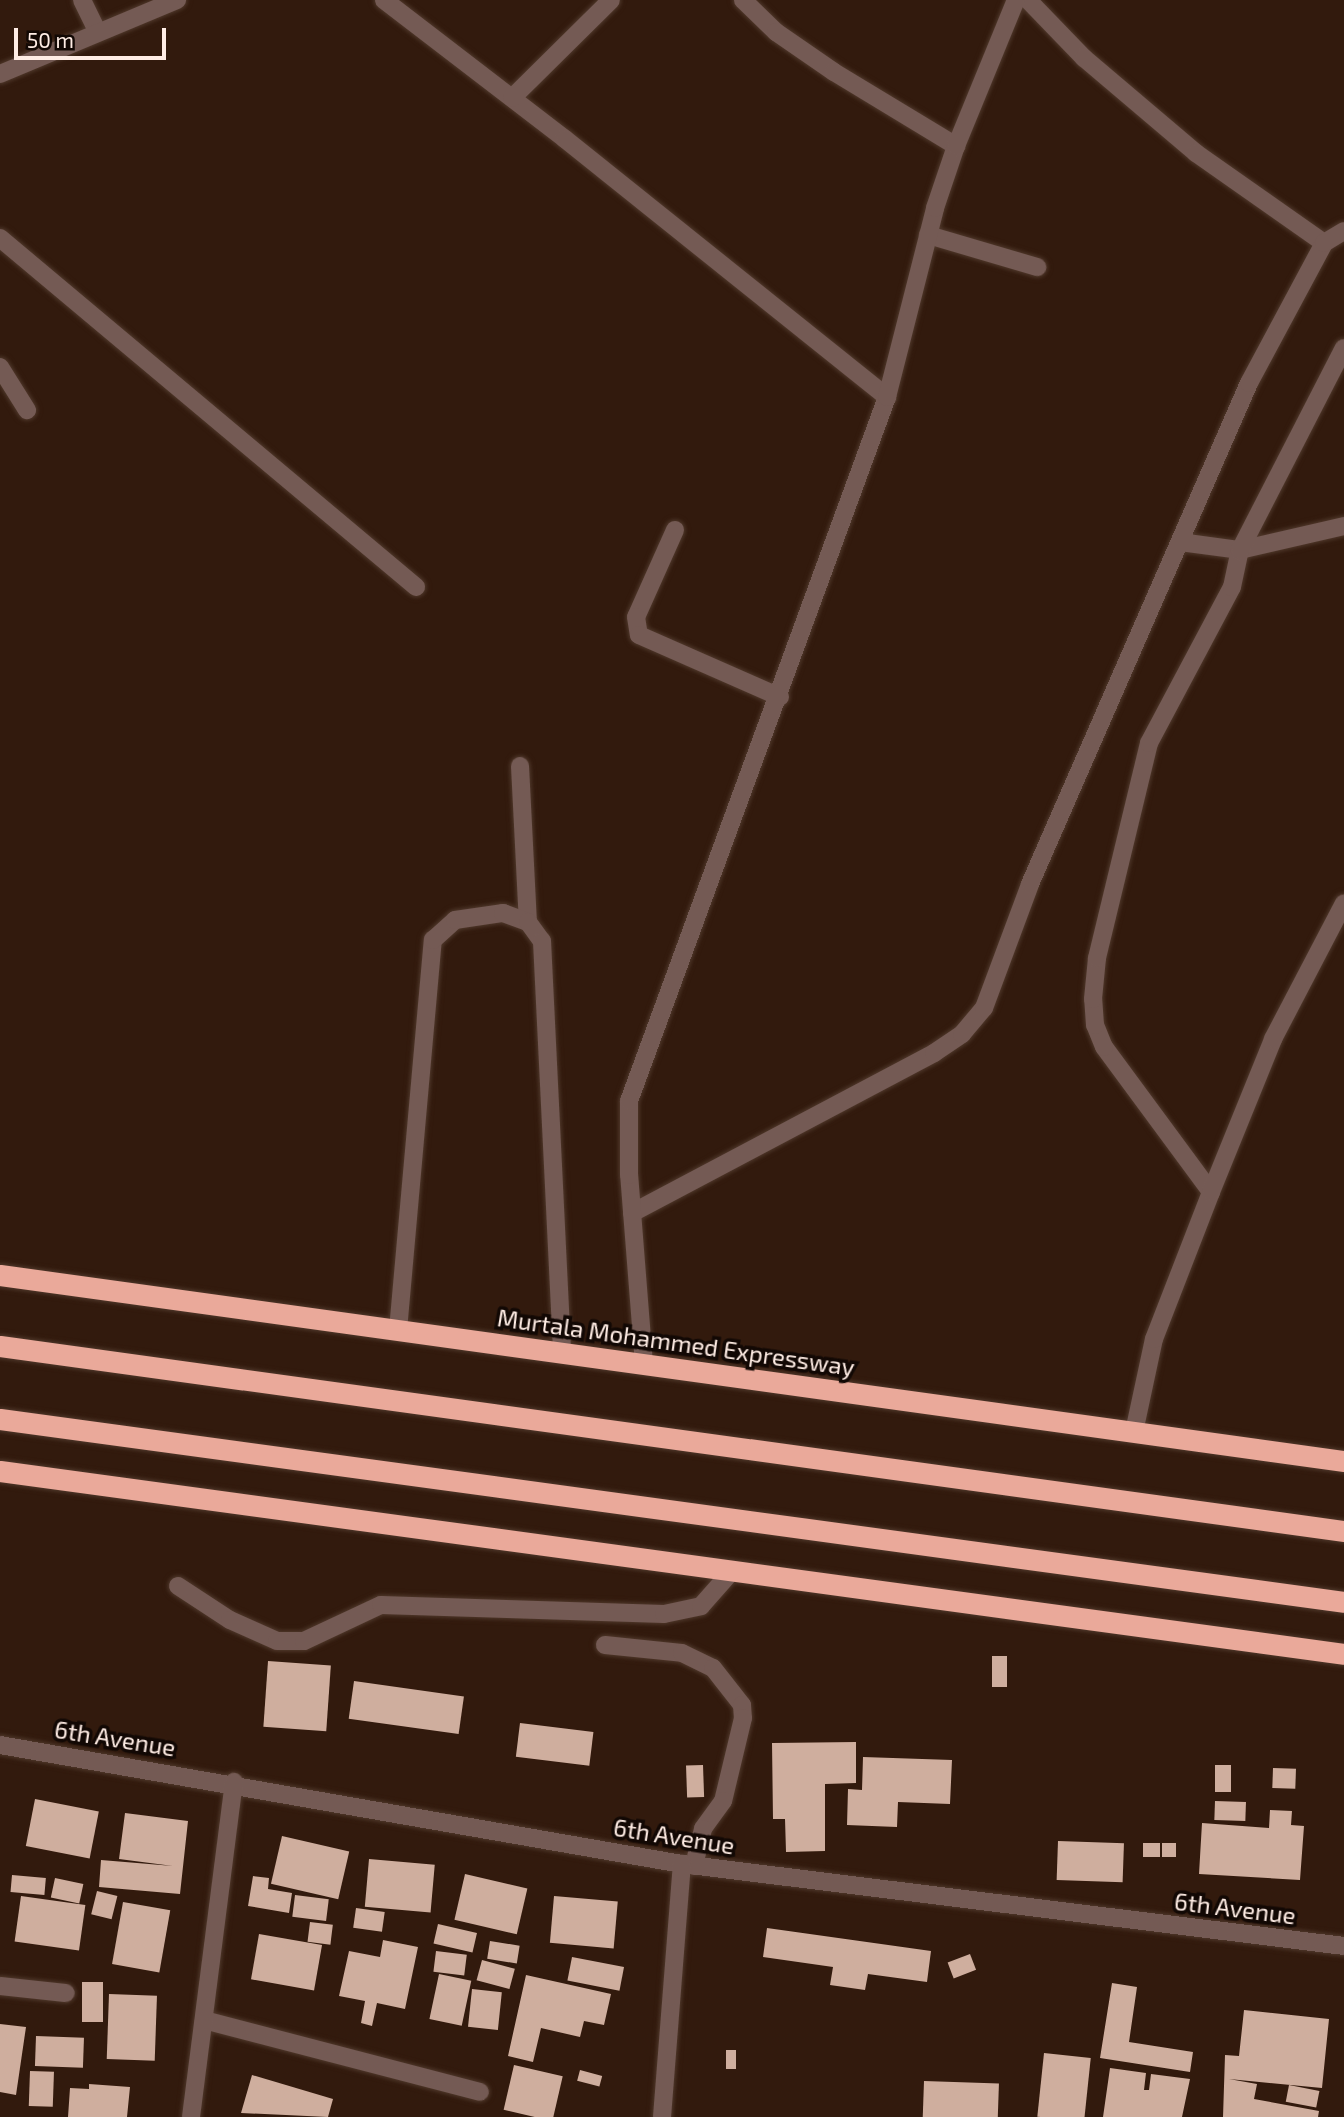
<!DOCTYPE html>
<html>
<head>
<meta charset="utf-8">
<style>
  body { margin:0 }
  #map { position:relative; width:1344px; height:2117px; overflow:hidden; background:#321a0d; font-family:"Exo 2",sans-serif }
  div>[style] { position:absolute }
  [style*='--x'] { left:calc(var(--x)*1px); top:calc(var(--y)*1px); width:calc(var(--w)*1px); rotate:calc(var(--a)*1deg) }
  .building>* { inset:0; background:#cfae9e; transform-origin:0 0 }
  .roads { filter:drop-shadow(0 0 2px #4f382b) drop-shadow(0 0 2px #4f382b) }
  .minor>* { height:18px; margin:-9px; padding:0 9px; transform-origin:9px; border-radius:9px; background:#745a54 }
  .highway>* { height:21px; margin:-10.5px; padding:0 10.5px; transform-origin:10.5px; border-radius:10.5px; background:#eaa99a }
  span { translate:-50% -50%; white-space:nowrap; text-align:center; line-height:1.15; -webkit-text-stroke:7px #120804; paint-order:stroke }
  .street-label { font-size:24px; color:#ffede5 }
  .scale { position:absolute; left:14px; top:28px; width:152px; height:32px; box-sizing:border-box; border:4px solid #ffede5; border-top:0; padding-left:9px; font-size:21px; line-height:24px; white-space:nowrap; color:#ffede5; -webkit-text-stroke:5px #120804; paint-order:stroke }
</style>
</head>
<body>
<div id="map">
  <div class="building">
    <i style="left:992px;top:1656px;width:15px;height:31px"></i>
    <i style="left:268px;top:1661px;width:63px;height:66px;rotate:4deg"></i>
    <i style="left:354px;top:1681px;width:111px;height:38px;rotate:8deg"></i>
    <i style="left:520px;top:1723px;width:74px;height:34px;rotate:7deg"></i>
    <i style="clip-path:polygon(856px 1742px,856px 1783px,825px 1784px,825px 1851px,786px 1852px,785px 1819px,773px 1819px,772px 1743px)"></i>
    <i style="clip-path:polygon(863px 1757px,952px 1760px,950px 1804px,898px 1802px,897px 1827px,847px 1825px,848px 1789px,862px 1790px)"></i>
    <i style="left:703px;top:1765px;width:32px;height:17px;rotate:88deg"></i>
    <i style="left:1215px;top:1765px;width:16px;height:27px"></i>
    <i style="left:1273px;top:1768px;width:23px;height:20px;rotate:2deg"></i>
    <i style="left:35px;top:1799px;width:65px;height:48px;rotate:11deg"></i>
    <i style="left:1215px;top:1801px;width:31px;height:19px;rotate:2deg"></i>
    <i style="clip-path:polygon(1270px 1810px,1292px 1811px,1291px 1825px,1304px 1826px,1300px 1880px,1199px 1874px,1202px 1823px,1269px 1828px)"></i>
    <i style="clip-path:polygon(125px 1813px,188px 1821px,180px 1894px,99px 1887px,101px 1860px,173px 1866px,119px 1859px)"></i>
    <i style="left:282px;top:1836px;width:69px;height:49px;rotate:13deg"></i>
    <i style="left:1058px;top:1841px;width:66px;height:39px;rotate:2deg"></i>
    <i style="left:1143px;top:1843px;width:17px;height:14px"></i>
    <i style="left:1162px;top:1843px;width:14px;height:14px"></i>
    <i style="left:369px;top:1859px;width:66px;height:48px;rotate:5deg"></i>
    <i style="left:465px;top:1874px;width:64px;height:47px;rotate:13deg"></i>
    <i style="left:12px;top:1875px;width:34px;height:17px;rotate:5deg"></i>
    <i style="clip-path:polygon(253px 1876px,269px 1878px,268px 1889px,292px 1893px,289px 1913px,248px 1906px)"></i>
    <i style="left:55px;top:1878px;width:29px;height:20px;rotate:12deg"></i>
    <i style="left:97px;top:1891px;width:21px;height:24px;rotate:14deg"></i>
    <i style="left:295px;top:1895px;width:34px;height:22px;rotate:7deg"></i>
    <i style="left:21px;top:1896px;width:65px;height:46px;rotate:8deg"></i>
    <i style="left:554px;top:1896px;width:64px;height:47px;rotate:5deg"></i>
    <i style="left:123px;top:1902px;width:48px;height:63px;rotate:10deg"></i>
    <i style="left:356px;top:1908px;width:29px;height:20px;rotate:8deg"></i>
    <i style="left:310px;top:1922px;width:23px;height:20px;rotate:7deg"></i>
    <i style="left:438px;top:1924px;width:40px;height:20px;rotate:13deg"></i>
    <i style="clip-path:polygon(767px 1928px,931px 1951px,927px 1982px,868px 1974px,865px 1990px,830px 1985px,833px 1967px,763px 1957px)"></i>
    <i style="left:259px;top:1934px;width:64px;height:46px;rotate:10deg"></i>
    <i style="clip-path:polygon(383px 1940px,418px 1947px,405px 2009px,377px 2003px,372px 2026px,361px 2023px,365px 2001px,339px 1996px,349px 1951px,380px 1957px)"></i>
    <i style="left:490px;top:1941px;width:30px;height:18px;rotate:9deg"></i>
    <i style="left:436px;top:1951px;width:31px;height:21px;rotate:7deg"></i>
    <i style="left:970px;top:1954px;width:17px;height:24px;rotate:69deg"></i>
    <i style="left:572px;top:1957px;width:53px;height:24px;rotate:11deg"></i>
    <i style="left:482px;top:1960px;width:34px;height:21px;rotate:15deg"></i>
    <i style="left:439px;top:1974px;width:33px;height:46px;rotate:12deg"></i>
    <i style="clip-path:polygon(526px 1975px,611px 1994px,604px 2025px,584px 2021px,580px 2037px,541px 2028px,533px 2062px,508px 2056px)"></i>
    <i style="left:82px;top:1982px;width:21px;height:40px"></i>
    <i style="clip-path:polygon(1112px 1983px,1137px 1987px,1129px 2042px,1193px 2052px,1190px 2072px,1100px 2058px)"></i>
    <i style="left:472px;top:1989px;width:30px;height:38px;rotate:6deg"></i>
    <i style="left:109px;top:1994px;width:48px;height:65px;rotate:2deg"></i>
    <i style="clip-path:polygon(1244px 2010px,1329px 2019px,1322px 2088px,1229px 2079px,1257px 2084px,1254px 2099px,1319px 2111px,1318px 2117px,1223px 2117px,1225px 2055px,1239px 2056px)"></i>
    <i style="clip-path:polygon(0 2024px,26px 2027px,16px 2095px,0 2092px)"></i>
    <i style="left:36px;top:2036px;width:48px;height:30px;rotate:2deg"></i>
    <i style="left:726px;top:2050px;width:10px;height:19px"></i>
    <i style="left:1044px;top:2053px;width:47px;height:64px;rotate:6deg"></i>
    <i style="left:514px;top:2065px;width:50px;height:46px;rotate:13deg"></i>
    <i style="clip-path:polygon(1110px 2068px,1146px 2073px,1144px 2090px,1149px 2090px,1151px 2074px,1190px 2079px,1182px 2117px,1103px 2117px)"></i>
    <i style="left:580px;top:2070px;width:23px;height:11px;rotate:15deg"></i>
    <i style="left:30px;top:2071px;width:24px;height:35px;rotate:2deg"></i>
    <i style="clip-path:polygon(252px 2075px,333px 2099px,328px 2117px,241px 2113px)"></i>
    <i style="left:924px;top:2081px;width:75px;height:36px;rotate:2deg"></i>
    <i style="clip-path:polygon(89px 2084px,130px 2087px,127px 2117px,68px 2117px,70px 2088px,89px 2089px)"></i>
    <i style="left:1289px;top:2085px;width:31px;height:17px;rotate:11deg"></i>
  </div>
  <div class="roads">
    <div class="minor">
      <i style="--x:82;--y:0;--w:34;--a:64"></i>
      <i style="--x:384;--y:0;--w:228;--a:37.5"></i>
      <i style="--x:565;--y:139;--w:413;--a:38.7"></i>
      <i style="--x:743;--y:0;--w:46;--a:44.1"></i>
      <i style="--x:776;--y:32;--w:70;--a:34.6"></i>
      <i style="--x:834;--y:72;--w:143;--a:31.2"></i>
      <i style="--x:1028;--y:0;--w:81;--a:46"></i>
      <i style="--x:1084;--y:58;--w:147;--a:40.3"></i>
      <i style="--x:1196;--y:153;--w:156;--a:35.1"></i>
      <i style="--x:0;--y:74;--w:192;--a:-22.7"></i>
      <i style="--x:512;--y:98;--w:139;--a:-44.7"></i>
      <i style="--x:928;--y:235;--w:114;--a:16.4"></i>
      <i style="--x:0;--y:238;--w:543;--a:39.99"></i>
      <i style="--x:0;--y:367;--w:51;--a:57.9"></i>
      <i style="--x:675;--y:530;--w:95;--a:114.1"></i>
      <i style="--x:636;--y:617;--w:18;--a:81"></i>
      <i style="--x:639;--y:635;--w:154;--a:23.7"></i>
      <i style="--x:1180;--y:542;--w:61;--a:7.6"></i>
      <i style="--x:1240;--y:550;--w:107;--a:-13"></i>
      <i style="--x:520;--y:766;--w:156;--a:87.1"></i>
      <i style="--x:1211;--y:1192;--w:180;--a:-126.4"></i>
      <i style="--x:1104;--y:1047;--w:24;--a:-112"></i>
      <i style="--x:1095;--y:1025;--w:26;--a:-94"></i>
      <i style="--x:1093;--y:999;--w:41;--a:-84.4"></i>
      <i style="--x:1097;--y:958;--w:221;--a:-76.4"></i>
      <i style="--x:1149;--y:743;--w:177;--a:-62"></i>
      <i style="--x:1232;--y:587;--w:38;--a:-78"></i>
      <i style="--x:1240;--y:550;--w:227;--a:-62.8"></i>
      <i style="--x:632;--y:1213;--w:342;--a:-27.9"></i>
      <i style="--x:934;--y:1053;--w:34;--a:-34"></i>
      <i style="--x:962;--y:1034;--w:34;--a:-50"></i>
      <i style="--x:984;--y:1008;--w:132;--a:-69.6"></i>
      <i style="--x:1030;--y:884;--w:547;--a:-66.39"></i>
      <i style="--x:1249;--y:383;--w:159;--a:-61.8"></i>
      <i style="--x:1324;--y:243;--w:23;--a:-31"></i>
      <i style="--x:398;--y:1330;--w:392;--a:-84.9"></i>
      <i style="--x:433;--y:940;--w:30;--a:-42"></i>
      <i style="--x:455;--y:920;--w:49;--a:-8.3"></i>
      <i style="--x:503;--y:913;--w:27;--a:20"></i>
      <i style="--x:528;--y:922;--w:24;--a:54"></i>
      <i style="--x:542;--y:941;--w:412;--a:87.2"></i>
      <i style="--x:644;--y:1364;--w:190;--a:-94.5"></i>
      <i style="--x:629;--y:1175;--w:74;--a:-90"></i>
      <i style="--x:629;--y:1101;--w:750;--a:-69.87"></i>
      <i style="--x:887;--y:397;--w:195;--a:-75.7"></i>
      <i style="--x:935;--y:208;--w:65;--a:-71.3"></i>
      <i style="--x:956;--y:146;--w:158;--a:-67.7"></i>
      <i style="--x:1134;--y:1432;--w:95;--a:-77.9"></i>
      <i style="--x:1154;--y:1339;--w:158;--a:-68.8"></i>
      <i style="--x:1211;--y:1192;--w:165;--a:-67.9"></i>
      <i style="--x:1273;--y:1039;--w:153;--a:-62.4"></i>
      <i style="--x:178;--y:1586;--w:62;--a:33.2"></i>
      <i style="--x:230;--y:1620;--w:51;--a:24.1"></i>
      <i style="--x:277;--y:1641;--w:27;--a:0"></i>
      <i style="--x:304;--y:1641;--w:85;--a:-25.1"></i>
      <i style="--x:381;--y:1605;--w:283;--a:1.8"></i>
      <i style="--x:664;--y:1614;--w:38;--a:-12"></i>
      <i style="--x:701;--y:1606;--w:47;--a:-48.5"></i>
      <i style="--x:605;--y:1645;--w:77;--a:5.9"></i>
      <i style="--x:682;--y:1653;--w:34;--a:26"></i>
      <i style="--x:713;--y:1668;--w:47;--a:51.9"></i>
      <i style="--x:742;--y:1705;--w:13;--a:86"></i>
      <i style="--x:743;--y:1718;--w:85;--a:103.5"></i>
      <i style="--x:723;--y:1801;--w:34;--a:126"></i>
      <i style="--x:703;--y:1829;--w:38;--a:104"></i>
      <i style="--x:0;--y:1745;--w:692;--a:9.9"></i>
      <i style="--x:682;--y:1864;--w:667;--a:7.06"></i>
      <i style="--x:0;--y:1986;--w:66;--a:6.1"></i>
      <i style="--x:204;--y:2020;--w:285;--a:14.6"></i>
      <i style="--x:191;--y:2117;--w:338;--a:-82.7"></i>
      <i style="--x:662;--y:2117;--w:254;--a:-85.5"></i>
    </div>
    <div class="highway">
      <i style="--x:0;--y:1275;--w:1357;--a:7.88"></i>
      <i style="--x:0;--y:1346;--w:1357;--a:7.84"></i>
      <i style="--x:0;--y:1419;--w:1356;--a:7.75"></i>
      <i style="--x:0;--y:1471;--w:1356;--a:7.75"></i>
    </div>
  </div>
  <div class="street-label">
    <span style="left:676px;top:1342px;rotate:8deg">Murtala Mohammed Expressway</span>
    <span style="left:115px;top:1738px;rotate:9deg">6th Avenue</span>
    <span style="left:674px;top:1836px;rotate:9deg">6th Avenue</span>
    <span style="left:1235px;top:1908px;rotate:7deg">6th Avenue</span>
  </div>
  <div class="scale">50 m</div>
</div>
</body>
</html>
